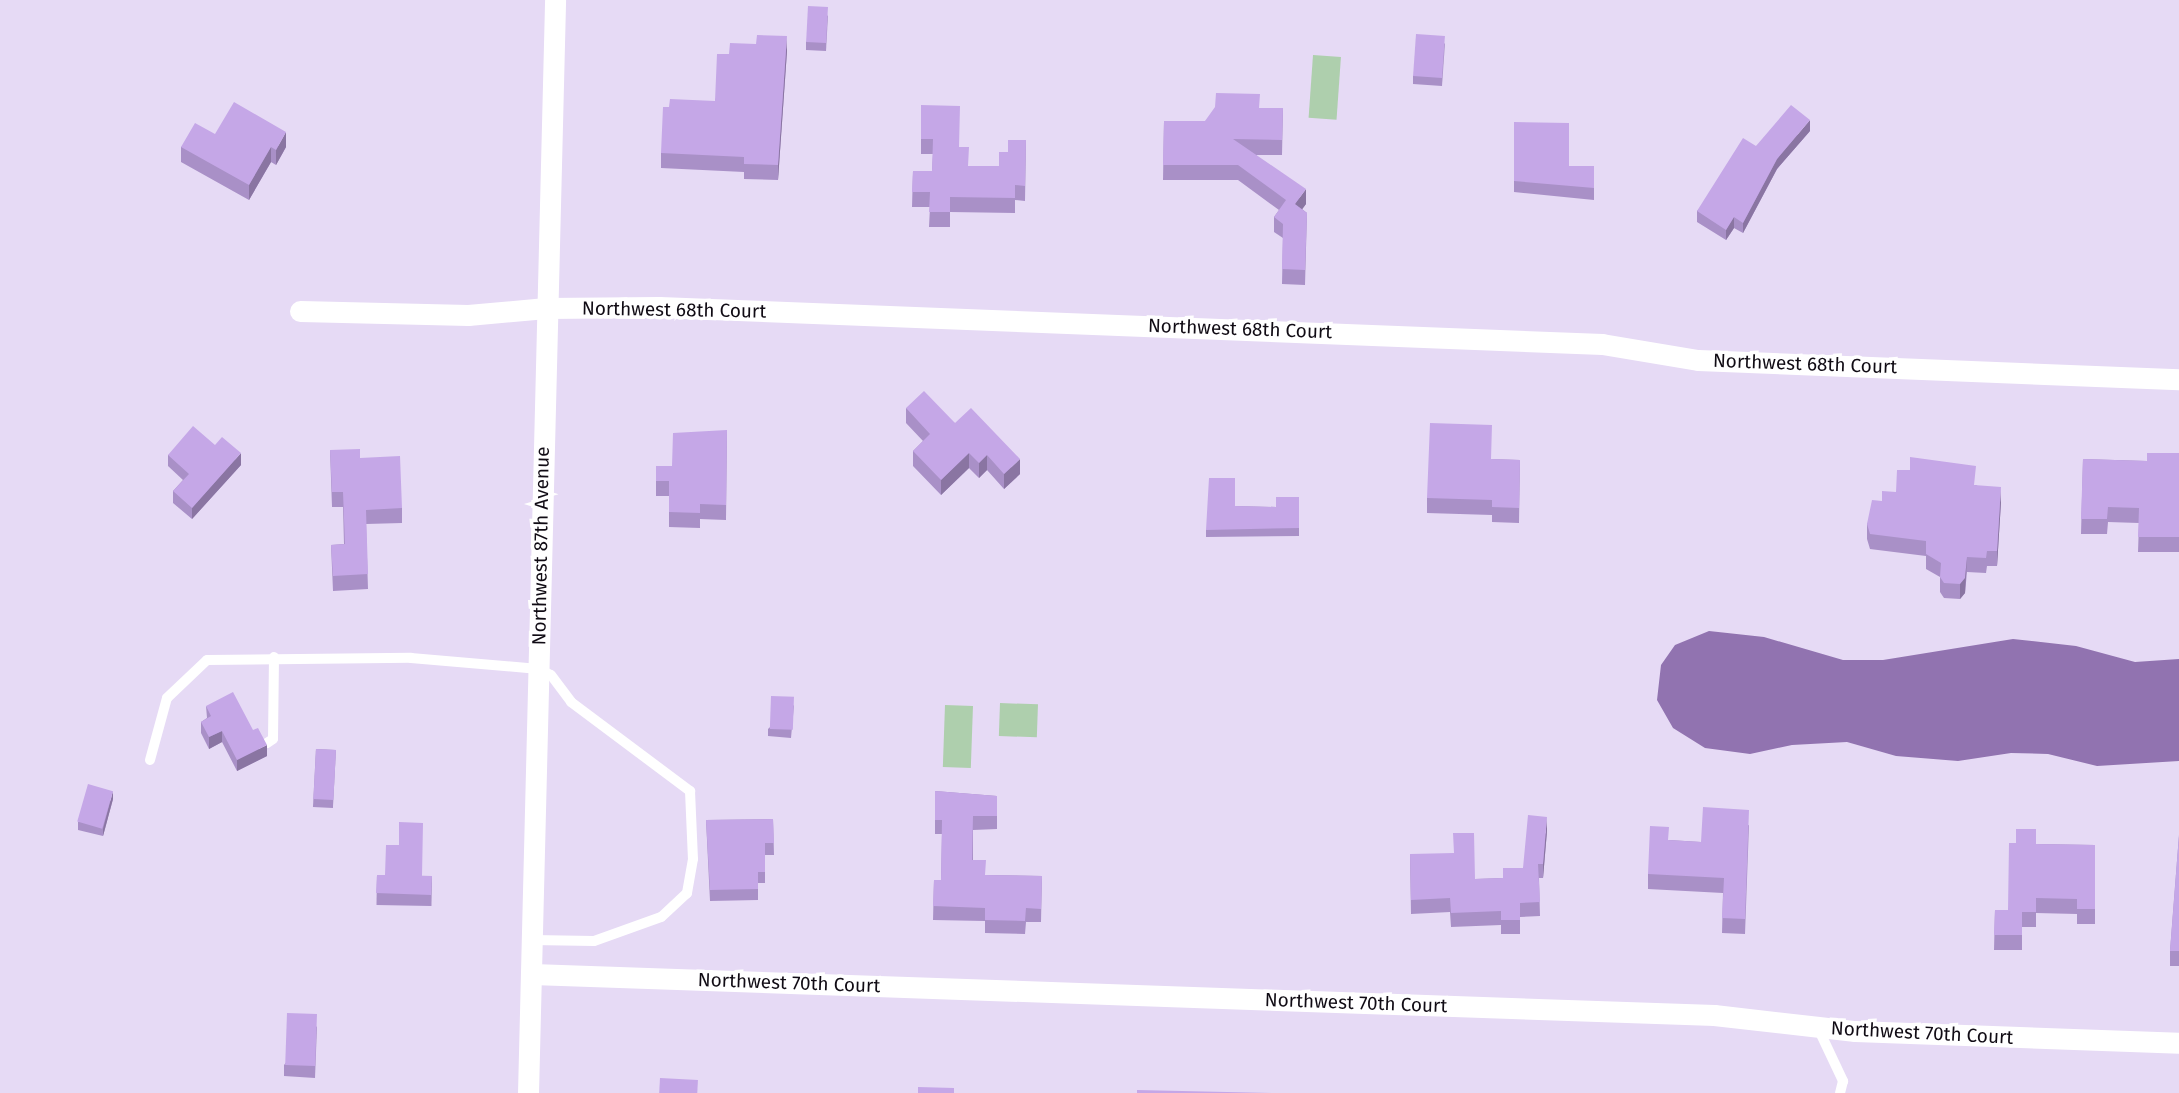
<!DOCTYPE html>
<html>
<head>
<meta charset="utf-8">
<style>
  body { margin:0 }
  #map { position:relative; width:2179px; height:1093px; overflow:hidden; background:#e6daf5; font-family:"Fira Sans",sans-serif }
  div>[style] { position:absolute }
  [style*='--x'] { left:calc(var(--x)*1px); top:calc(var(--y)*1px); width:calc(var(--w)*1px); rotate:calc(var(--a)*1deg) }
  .green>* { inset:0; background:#aecfad; transform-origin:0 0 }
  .water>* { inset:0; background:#9173b0 }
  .service>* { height:10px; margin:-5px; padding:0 5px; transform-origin:5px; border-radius:5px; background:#fff }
  .minor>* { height:21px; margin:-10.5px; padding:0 10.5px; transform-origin:10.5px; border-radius:10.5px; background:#fff }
  .wall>* { inset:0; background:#a990c7; transform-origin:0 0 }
  .shaded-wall>* { inset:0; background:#8a75a2 }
  .building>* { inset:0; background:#c5a7e7; transform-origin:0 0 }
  span { translate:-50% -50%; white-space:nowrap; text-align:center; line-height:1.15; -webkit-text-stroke:7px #fff; paint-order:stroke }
  .street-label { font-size:19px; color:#100b14 }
</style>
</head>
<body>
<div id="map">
  <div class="green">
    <i style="left:1313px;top:55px;width:28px;height:63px;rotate:4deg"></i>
    <i style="left:1000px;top:703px;width:38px;height:33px;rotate:2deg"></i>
    <i style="left:945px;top:705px;width:28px;height:62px;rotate:2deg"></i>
  </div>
  <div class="water">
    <i style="clip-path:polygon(1709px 631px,1764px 637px,1843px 660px,1883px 660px,2013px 639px,2076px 646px,2135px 662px,2179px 659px,2179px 761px,2097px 766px,2048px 754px,2011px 753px,1958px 761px,1896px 756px,1847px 742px,1792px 745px,1750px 754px,1705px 748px,1673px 728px,1657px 700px,1661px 665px,1675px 645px)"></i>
  </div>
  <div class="service">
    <i style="--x:267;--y:743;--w:7;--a:-34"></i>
    <i style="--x:273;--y:739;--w:82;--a:-89.3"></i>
    <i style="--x:150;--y:760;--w:64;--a:-74.7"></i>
    <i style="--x:167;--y:698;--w:55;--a:-43.5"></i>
    <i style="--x:207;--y:660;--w:204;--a:-0.6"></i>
    <i style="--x:411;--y:658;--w:128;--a:4.9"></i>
    <i style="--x:539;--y:669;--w:13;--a:27"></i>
    <i style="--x:551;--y:675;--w:34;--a:53"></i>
    <i style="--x:571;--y:702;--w:149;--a:36.8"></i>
    <i style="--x:690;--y:791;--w:68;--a:87.5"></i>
    <i style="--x:693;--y:859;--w:35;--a:100"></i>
    <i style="--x:687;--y:893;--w:35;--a:137"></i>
    <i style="--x:661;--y:917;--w:71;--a:160.3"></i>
    <i style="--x:594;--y:941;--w:62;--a:-179.1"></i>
    <i style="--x:1818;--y:1028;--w:59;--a:64.7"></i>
    <i style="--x:1843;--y:1081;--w:12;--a:104"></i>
  </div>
  <div class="minor">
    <i style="--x:300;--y:311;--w:168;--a:1.4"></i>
    <i style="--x:468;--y:315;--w:78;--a:-5.1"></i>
    <i style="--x:546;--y:308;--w:113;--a:-0.5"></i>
    <i style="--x:659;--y:307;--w:944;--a:2.25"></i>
    <i style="--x:1602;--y:344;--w:97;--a:9.5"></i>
    <i style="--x:1698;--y:360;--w:481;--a:2.3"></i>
    <i style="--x:532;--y:974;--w:1183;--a:1.99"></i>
    <i style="--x:1714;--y:1015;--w:142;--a:6.5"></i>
    <i style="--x:1855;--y:1031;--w:324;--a:2.1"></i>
    <i style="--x:528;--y:1093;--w:1093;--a:-88.58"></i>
  </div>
  <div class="wall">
    <i style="clip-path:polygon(828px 15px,826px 51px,806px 50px,806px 42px)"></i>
    <i style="clip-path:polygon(1445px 43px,1442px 86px,1413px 84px,1413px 76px)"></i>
    <i style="clip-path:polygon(787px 51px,778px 180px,744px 179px,744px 172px,661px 168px,661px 153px,715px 101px,729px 54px)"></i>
    <i style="clip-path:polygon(921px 105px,959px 147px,968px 166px,999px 166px,1008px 152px,1026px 140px,1025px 201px,1015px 200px,1015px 213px,950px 212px,950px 227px,929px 227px,930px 207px,912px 207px,913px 171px,932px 171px,933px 154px,921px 154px)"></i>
    <i style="clip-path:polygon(1260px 108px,1283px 108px,1282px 155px,1256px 155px,1306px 204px,1302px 209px,1307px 213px,1305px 285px,1282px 284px,1283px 238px,1274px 232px,1274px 217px,1279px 210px,1238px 180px,1163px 180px,1164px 121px,1205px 121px)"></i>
    <i style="clip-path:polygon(1514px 122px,1569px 166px,1594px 166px,1594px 200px,1514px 192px)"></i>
    <i style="clip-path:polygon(1810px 131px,1777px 169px,1743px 233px,1734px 228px,1726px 240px,1697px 222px,1697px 211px,1756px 146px)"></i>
    <i style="clip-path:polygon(215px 134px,286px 147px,276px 165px,271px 162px,249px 200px,181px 162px,181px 147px)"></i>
    <i style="clip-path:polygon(906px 408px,955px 423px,1020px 474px,1004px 489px,987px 470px,979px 478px,969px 468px,941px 495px,913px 466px,913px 451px,923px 441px,906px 423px)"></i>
    <i style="clip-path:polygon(727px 430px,726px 520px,700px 519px,700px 528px,669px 527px,669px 496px,656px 496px,656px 466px,672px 466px)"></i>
    <i style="clip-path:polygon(215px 445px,241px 465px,192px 519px,173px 503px,173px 491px,183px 480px,168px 466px,168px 455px)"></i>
    <i style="clip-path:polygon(330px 450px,360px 458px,402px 508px,402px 523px,366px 524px,368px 589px,333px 591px,331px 545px,344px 544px,343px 507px,332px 507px)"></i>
    <i style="clip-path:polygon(2179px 453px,2179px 552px,2138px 552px,2139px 523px,2108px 522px,2107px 534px,2081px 534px,2083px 459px,2147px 461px)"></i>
    <i style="clip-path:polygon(1491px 459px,1520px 460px,1519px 523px,1492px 522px,1492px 515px,1427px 513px,1427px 498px)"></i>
    <i style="clip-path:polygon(1976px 485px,2001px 502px,1997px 566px,1987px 566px,1986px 573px,1967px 572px,1965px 593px,1960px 599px,1944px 598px,1940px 592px,1940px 577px,1926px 569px,1926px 556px,1870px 549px,1867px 539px,1867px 524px,1882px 501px,1896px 492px)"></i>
    <i style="clip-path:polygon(1299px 497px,1299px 536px,1206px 537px,1206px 530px,1235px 506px,1276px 507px)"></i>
    <i style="clip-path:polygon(794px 705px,791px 738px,768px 736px,768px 729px)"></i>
    <i style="clip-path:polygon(206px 706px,267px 756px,237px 771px,222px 742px,209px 749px,201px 733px,201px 722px,207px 718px)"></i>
    <i style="left:316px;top:749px;width:20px;height:58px;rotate:3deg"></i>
    <i style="clip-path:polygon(935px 791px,997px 796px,997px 829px,973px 830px,973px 860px,985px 875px,1042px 876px,1041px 922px,1026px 922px,1025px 934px,985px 933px,985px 921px,933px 920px,934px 880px,941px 880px,942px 834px,935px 834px)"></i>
    <i style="clip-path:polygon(113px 799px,103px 836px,78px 830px,78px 822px)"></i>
    <i style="clip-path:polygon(773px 819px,774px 855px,765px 855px,765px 883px,758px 883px,758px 900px,710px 901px,706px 820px)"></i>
    <i style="clip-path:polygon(1749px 825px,1745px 934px,1722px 933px,1723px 893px,1648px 889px,1648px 874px,1669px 840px,1701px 842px)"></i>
    <i style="clip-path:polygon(1547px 831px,1543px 878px,1539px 878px,1540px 916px,1520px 917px,1520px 934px,1501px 934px,1501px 925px,1451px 927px,1450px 912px,1411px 914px,1410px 854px,1475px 879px,1503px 878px,1523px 868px)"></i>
    <i style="clip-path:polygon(2179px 835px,2179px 966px,2170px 966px,2170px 951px)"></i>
    <i style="clip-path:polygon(2036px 844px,2095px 845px,2095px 924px,2077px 924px,2077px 914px,2036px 913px,2036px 927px,2022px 927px,2022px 950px,1994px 950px,1995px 910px,2008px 910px)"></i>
    <i style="left:377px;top:875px;width:55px;height:30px;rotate:1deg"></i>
    <i style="clip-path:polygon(317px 1026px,315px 1078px,284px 1076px,284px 1065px)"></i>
  </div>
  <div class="shaded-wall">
    <i style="clip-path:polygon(787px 36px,787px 51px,778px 180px,778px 165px)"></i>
    <i style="clip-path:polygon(1810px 120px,1810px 131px,1777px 169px,1743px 233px,1743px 223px,1777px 159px)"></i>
    <i style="clip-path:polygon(286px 132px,286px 147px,276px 165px,276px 150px)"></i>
    <i style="clip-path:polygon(271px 147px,271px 162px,249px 200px,249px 185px)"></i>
    <i style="clip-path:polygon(1306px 189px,1306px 204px,1295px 219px,1295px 204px)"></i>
    <i style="clip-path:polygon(1734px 217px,1734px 228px,1726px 240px,1726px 230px)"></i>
    <i style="clip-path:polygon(241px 453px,241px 465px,192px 519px,192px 508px)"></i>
    <i style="clip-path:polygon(969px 453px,969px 468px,941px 495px,941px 480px)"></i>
    <i style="clip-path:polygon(987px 455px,987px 470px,979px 478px,979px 463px)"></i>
    <i style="clip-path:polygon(1020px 459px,1020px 474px,1004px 489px,1004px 474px)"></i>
    <i style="clip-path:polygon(2001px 487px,2001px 502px,1997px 566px,1997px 551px)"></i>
    <i style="clip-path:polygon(1967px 557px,1965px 593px,1960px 599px,1960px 584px)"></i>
    <i style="clip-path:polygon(222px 731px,222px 742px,209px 749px,209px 737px)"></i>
    <i style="clip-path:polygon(267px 745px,267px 756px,237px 771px,237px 760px)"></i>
    <i style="clip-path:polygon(113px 791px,113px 799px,103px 836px,103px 829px)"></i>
    <i style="clip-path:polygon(1547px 817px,1547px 831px,1543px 878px,1543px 864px)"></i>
  </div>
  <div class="building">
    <i style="left:808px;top:6px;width:20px;height:36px;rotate:3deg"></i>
    <i style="left:1416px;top:34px;width:29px;height:42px;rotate:4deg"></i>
    <i style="clip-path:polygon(757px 35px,787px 36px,778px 165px,744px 164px,744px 157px,661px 153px,663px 107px,669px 107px,670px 99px,715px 101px,717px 54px,729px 54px,730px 43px,756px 44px)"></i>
    <i style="clip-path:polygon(1216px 93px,1260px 94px,1259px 108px,1283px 108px,1282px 140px,1233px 139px,1306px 189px,1295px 204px,1307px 213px,1305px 270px,1282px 269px,1283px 224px,1274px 217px,1286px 200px,1238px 165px,1163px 165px,1164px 121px,1205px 121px,1215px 107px)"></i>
    <i style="clip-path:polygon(234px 102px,286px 132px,276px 150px,271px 147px,249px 185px,181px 147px,195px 123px,215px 134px)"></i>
    <i style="clip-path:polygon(921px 105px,960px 106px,959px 147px,969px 147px,968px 166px,999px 166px,999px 152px,1008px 152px,1008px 140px,1026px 140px,1025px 186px,1015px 185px,1015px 198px,950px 197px,950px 212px,929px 212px,930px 192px,912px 192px,913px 171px,932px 171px,933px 139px,921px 139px)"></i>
    <i style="clip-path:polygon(1791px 105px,1810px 120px,1777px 159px,1743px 223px,1734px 217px,1726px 230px,1697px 211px,1743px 138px,1756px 146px)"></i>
    <i style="clip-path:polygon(1514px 122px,1569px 123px,1569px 166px,1594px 166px,1594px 188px,1514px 181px)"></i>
    <i style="clip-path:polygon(924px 391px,955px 423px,971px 408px,1020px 459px,1004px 474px,987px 455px,979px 463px,969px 453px,941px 480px,913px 451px,930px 434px,906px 408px)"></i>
    <i style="clip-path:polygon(1430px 423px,1492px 425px,1491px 459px,1520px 460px,1519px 508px,1492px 507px,1492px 500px,1427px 498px)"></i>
    <i style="clip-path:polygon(193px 426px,215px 445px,222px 437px,241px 453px,192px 508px,173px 491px,189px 474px,168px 455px)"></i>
    <i style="clip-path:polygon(727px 430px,726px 505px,700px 504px,700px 513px,669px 512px,669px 481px,656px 481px,656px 466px,672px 466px,673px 433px)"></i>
    <i style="clip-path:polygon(360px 449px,360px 458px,400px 456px,402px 508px,366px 510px,368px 574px,333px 576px,331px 545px,345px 544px,343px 492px,332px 492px,330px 450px)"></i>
    <i style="clip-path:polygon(2147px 453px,2179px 453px,2179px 537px,2138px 537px,2139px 508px,2108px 507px,2107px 519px,2081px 519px,2083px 459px,2147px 461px)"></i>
    <i style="clip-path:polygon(1910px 457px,1976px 466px,1974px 485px,2001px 487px,1997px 551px,1987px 551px,1986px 558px,1967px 557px,1965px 578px,1960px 584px,1944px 583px,1940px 577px,1941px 563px,1926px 554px,1926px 541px,1870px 534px,1867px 524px,1872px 500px,1882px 501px,1882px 491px,1896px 492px,1897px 470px,1910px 470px)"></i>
    <i style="clip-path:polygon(1209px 478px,1235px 478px,1235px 506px,1276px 507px,1276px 497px,1299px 497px,1299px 528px,1206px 530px)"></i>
    <i style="clip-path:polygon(233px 692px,253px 730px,258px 728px,267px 745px,237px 760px,222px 731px,209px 737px,201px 722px,211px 716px,206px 706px)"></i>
    <i style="left:771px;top:696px;width:23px;height:33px;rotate:2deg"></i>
    <i style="left:316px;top:749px;width:20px;height:50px;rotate:3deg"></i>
    <i style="left:88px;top:784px;width:26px;height:39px;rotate:16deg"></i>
    <i style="clip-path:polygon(935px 791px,997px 796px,997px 816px,973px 816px,972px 860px,986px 860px,985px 875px,1042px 876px,1041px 909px,1026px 908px,1025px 921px,985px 920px,985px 908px,933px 906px,934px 880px,941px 880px,942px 820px,935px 820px)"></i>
    <i style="clip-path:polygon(1703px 807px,1749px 810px,1745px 919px,1722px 918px,1724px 878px,1648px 874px,1650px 826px,1669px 827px,1668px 840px,1701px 842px)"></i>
    <i style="clip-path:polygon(1528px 815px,1547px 817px,1543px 864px,1538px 864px,1540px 902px,1520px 903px,1520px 920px,1501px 920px,1501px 911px,1451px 913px,1450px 898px,1411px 900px,1410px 854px,1454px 853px,1453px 833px,1474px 833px,1475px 879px,1503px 878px,1503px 868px,1523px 868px)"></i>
    <i style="clip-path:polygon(773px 819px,774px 843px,765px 843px,765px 872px,758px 872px,758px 889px,710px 890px,706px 820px)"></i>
    <i style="clip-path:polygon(399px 822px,423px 823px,422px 876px,432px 876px,431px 895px,376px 893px,377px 875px,385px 875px,386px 845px,399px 845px)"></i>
    <i style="clip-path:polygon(2016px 829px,2036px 829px,2036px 844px,2095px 845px,2095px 909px,2077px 909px,2077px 899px,2036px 898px,2036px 912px,2022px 912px,2022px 935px,1994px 935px,1995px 910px,2008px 910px,2009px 843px,2016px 843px)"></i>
    <i style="clip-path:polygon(2179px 835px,2179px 951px,2170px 951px)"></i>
    <i style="left:287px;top:1013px;width:30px;height:52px;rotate:2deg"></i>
    <i style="left:660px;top:1078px;width:38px;height:15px;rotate:3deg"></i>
    <i style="clip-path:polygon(918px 1087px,954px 1088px,954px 1093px,918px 1093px)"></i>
    <i style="clip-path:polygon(1137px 1090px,1272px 1093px,1137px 1093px)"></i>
  </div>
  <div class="street-label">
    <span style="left:674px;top:310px;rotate:1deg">Northwest 68th Court</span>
    <span style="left:1240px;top:329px;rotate:2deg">Northwest 68th Court</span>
    <span style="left:1805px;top:364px;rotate:2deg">Northwest 68th Court</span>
    <span style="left:541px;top:546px;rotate:-89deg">Northwest 87th Avenue</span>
    <span style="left:789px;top:983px;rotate:2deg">Northwest 70th Court</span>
    <span style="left:1356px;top:1003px;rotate:2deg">Northwest 70th Court</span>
    <span style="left:1922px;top:1033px;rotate:3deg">Northwest 70th Court</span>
  </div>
</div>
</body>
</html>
